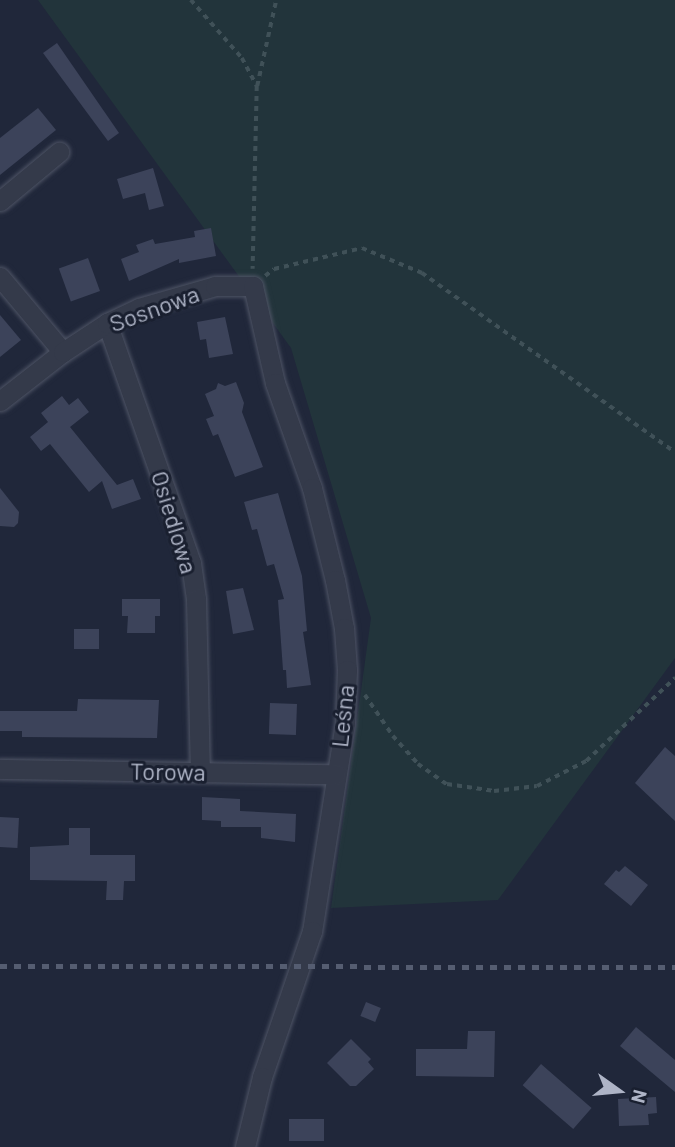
<!DOCTYPE html>
<html>
<head>
<meta charset="utf-8">
<style>
  body { margin:0 }
  #map { position:relative; width:675px; height:1147px; overflow:hidden; background:#20273a; font-family:Barlow,sans-serif }
  div>[style] { position:absolute }
  [style*='--x'] { left:calc(var(--x)*1px); top:calc(var(--y)*1px); width:calc(var(--w)*1px); rotate:calc(var(--a)*1deg) }
  .green>* { inset:0; background:#22343b }
  .building>* { inset:0; background:#3c435a; transform-origin:0 0 }
  .path>* { height:3.5px; margin-top:-1.75px; transform-origin:0; background:repeating-linear-gradient(90deg,#405158 0 5px,transparent 0 10px) }
  .roads { filter:drop-shadow(0 0 2px #4e5465) drop-shadow(0 0 2px #4e5465) }
  .street>* { height:19px; margin:-9.5px; padding:0 9.5px; transform-origin:9.5px; border-radius:9.5px; background:#343a4a }
  .rail>* { height:5px; margin-top:-2.5px; transform-origin:0; background:repeating-linear-gradient(90deg,#555d71 0 7px,transparent 0 14px) }
  span { translate:-50% -50%; white-space:nowrap; text-align:center; line-height:1.15; -webkit-text-stroke:6px #191f2f; paint-order:stroke }
  .street-label { font-size:24px; color:#aeb4c6 }
  .north { position:absolute; left:584px; top:1056px; width:70px; height:70px; -webkit-text-stroke:5px #191f2f; paint-order:stroke; rotate:105deg; font-size:19px; font-weight:700; line-height:28px; text-align:center; color:#aeb4c6 }
  .north::after { content:''; display:block; margin:auto; width:24px; height:32px; background:#aeb4c6; clip-path:polygon(50% 0,100% 100%,50% 72%,0 100%) }
</style>
</head>
<body>
<div id="map">
  <div class="green">
    <i style="clip-path:polygon(38px 0,675px 0,675px 658px,498px 900px,331px 908px,371px 618px,291px 348px)"></i>
  </div>
  <div class="building">
    <i style="clip-path:polygon(57px 43px,119px 133px,108px 141px,43px 53px)"></i>
    <i style="clip-path:polygon(38px 108px,56px 130px,0 175px,0 138px)"></i>
    <i style="clip-path:polygon(153px 168px,164px 206px,149px 210px,145px 193px,123px 199px,117px 179px)"></i>
    <i style="clip-path:polygon(211px 228px,216px 256px,179px 263px,179px 259px,129px 281px,121px 259px,139px 252px,136px 245px,153px 239px,155px 244px,195px 237px,194px 231px)"></i>
    <i style="left:88px;top:258px;width:35px;height:31px;rotate:70deg"></i>
    <i style="clip-path:polygon(0 315px,21px 340px,0 357px)"></i>
    <i style="clip-path:polygon(225px 317px,233px 354px,209px 358px,206px 339px,200px 340px,197px 322px)"></i>
    <i style="clip-path:polygon(236px 382px,244px 403px,242px 412px,263px 467px,235px 477px,218px 434px,213px 436px,206px 419px,214px 416px,205px 394px,216px 389px,218px 383px,225px 386px)"></i>
    <i style="clip-path:polygon(62px 396px,69px 405px,78px 398px,89px 412px,70px 427px,117px 485px,133px 479px,141px 499px,112px 509px,102px 481px,89px 492px,50px 444px,41px 451px,30px 437px,48px 422px,41px 413px)"></i>
    <i style="clip-path:polygon(0 488px,19px 512px,18px 523px,14px 527px,0 526px)"></i>
    <i style="clip-path:polygon(278px 493px,302px 576px,307px 631px,303px 632px,311px 685px,287px 688px,286px 670px,283px 670px,278px 600px,284px 599px,274px 564px,267px 566px,257px 529px,252px 530px,244px 502px)"></i>
    <i style="clip-path:polygon(243px 588px,254px 630px,233px 634px,226px 591px)"></i>
    <i style="clip-path:polygon(122px 599px,160px 599px,160px 616px,155px 616px,155px 633px,127px 633px,128px 616px,122px 616px)"></i>
    <i style="left:74px;top:629px;width:25px;height:20px"></i>
    <i style="clip-path:polygon(78px 699px,159px 700px,157px 738px,22px 737px,22px 731px,0 731px,0 711px,77px 711px)"></i>
    <i style="left:270px;top:703px;width:27px;height:31px;rotate:2deg"></i>
    <i style="clip-path:polygon(665px 747px,675px 756px,675px 821px,635px 783px)"></i>
    <i style="clip-path:polygon(202px 797px,240px 799px,240px 811px,296px 814px,295px 842px,261px 838px,261px 827px,221px 827px,221px 821px,202px 820px)"></i>
    <i style="left:0;top:817px;width:19px;height:30px;rotate:3deg"></i>
    <i style="clip-path:polygon(69px 828px,90px 828px,90px 855px,135px 855px,135px 881px,124px 881px,123px 900px,106px 900px,107px 881px,30px 880px,30px 847px,69px 845px)"></i>
    <i style="clip-path:polygon(625px 866px,648px 885px,631px 906px,604px 884px,616px 870px,619px 872px)"></i>
    <i style="left:366px;top:1002px;width:16px;height:15px;rotate:22deg"></i>
    <i style="clip-path:polygon(636px 1027px,675px 1060px,675px 1092px,620px 1046px)"></i>
    <i style="clip-path:polygon(468px 1031px,495px 1031px,494px 1077px,416px 1076px,416px 1049px,467px 1049px)"></i>
    <i style="clip-path:polygon(351px 1039px,371px 1059px,368px 1062px,374px 1069px,356px 1086px,350px 1086px,327px 1063px)"></i>
    <i style="left:541px;top:1064px;width:67px;height:28px;rotate:41deg"></i>
    <i style="clip-path:polygon(656px 1097px,657px 1113px,648px 1114px,649px 1125px,619px 1126px,618px 1099px)"></i>
    <i style="left:289px;top:1119px;width:35px;height:22px"></i>
  </div>
  <div class="path">
    <i style="--x:191;--y:0;--w:77;--a:48.7"></i>
    <i style="--x:242;--y:58;--w:32;--a:62"></i>
    <i style="--x:257;--y:86;--w:183;--a:91.3"></i>
    <i style="--x:257;--y:86;--w:88;--a:-77.5"></i>
    <i style="--x:265;--y:276;--w:11;--a:-38"></i>
    <i style="--x:274;--y:269;--w:90;--a:-13.4"></i>
    <i style="--x:362;--y:248;--w:65;--a:22.6"></i>
    <i style="--x:422;--y:273;--w:310;--a:35.3"></i>
    <i style="--x:365;--y:695;--w:50;--a:55.7"></i>
    <i style="--x:393;--y:736;--w:38;--a:48"></i>
    <i style="--x:418;--y:764;--w:35;--a:35"></i>
    <i style="--x:447;--y:784;--w:48;--a:8.5"></i>
    <i style="--x:494;--y:791;--w:43;--a:-6.6"></i>
    <i style="--x:537;--y:786;--w:55;--a:-27"></i>
    <i style="--x:586;--y:761;--w:122;--a:-43"></i>
  </div>
  <div class="roads">
    <div class="street">
      <i style="--x:0;--y:201;--w:77;--a:-39.7"></i>
      <i style="--x:0;--y:277;--w:98;--a:50"></i>
      <i style="--x:107;--y:323;--w:254;--a:70.7"></i>
      <i style="--x:191;--y:563;--w:36;--a:82"></i>
      <i style="--x:196;--y:599;--w:173;--a:88.7"></i>
      <i style="--x:0;--y:401;--w:80;--a:-37.9"></i>
      <i style="--x:63;--y:352;--w:53;--a:-33.4"></i>
      <i style="--x:107;--y:323;--w:35;--a:-25"></i>
      <i style="--x:139;--y:308;--w:79;--a:-16.1"></i>
      <i style="--x:215;--y:286;--w:38;--a:0"></i>
      <i style="--x:253;--y:286;--w:99;--a:77.2"></i>
      <i style="--x:275;--y:383;--w:111;--a:70.6"></i>
      <i style="--x:312;--y:488;--w:95;--a:76"></i>
      <i style="--x:335;--y:580;--w:49;--a:79.4"></i>
      <i style="--x:344;--y:628;--w:42;--a:85.9"></i>
      <i style="--x:347;--y:670;--w:53;--a:92.2"></i>
      <i style="--x:345;--y:723;--w:211;--a:99"></i>
      <i style="--x:312;--y:931;--w:154;--a:108.9"></i>
      <i style="--x:262;--y:1077;--w:72;--a:103.7"></i>
      <i style="--x:0;--y:769;--w:336;--a:0.9"></i>
    </div>
  </div>
  <div class="rail">
    <i style="--x:0;--y:966;--w:675;--a:0.08"></i>
  </div>
  <div class="street-label">
    <span style="left:154px;top:308px;rotate:-20deg">Sosnowa</span>
    <span style="left:175px;top:522px;rotate:73deg">Osiedlowa</span>
    <span style="left:342px;top:716px;rotate:-84deg">Leśna</span>
    <span style="left:168px;top:771px;rotate:1deg">Torowa</span>
  </div>
  <div class="north">N</div>
</div>
</body>
</html>
